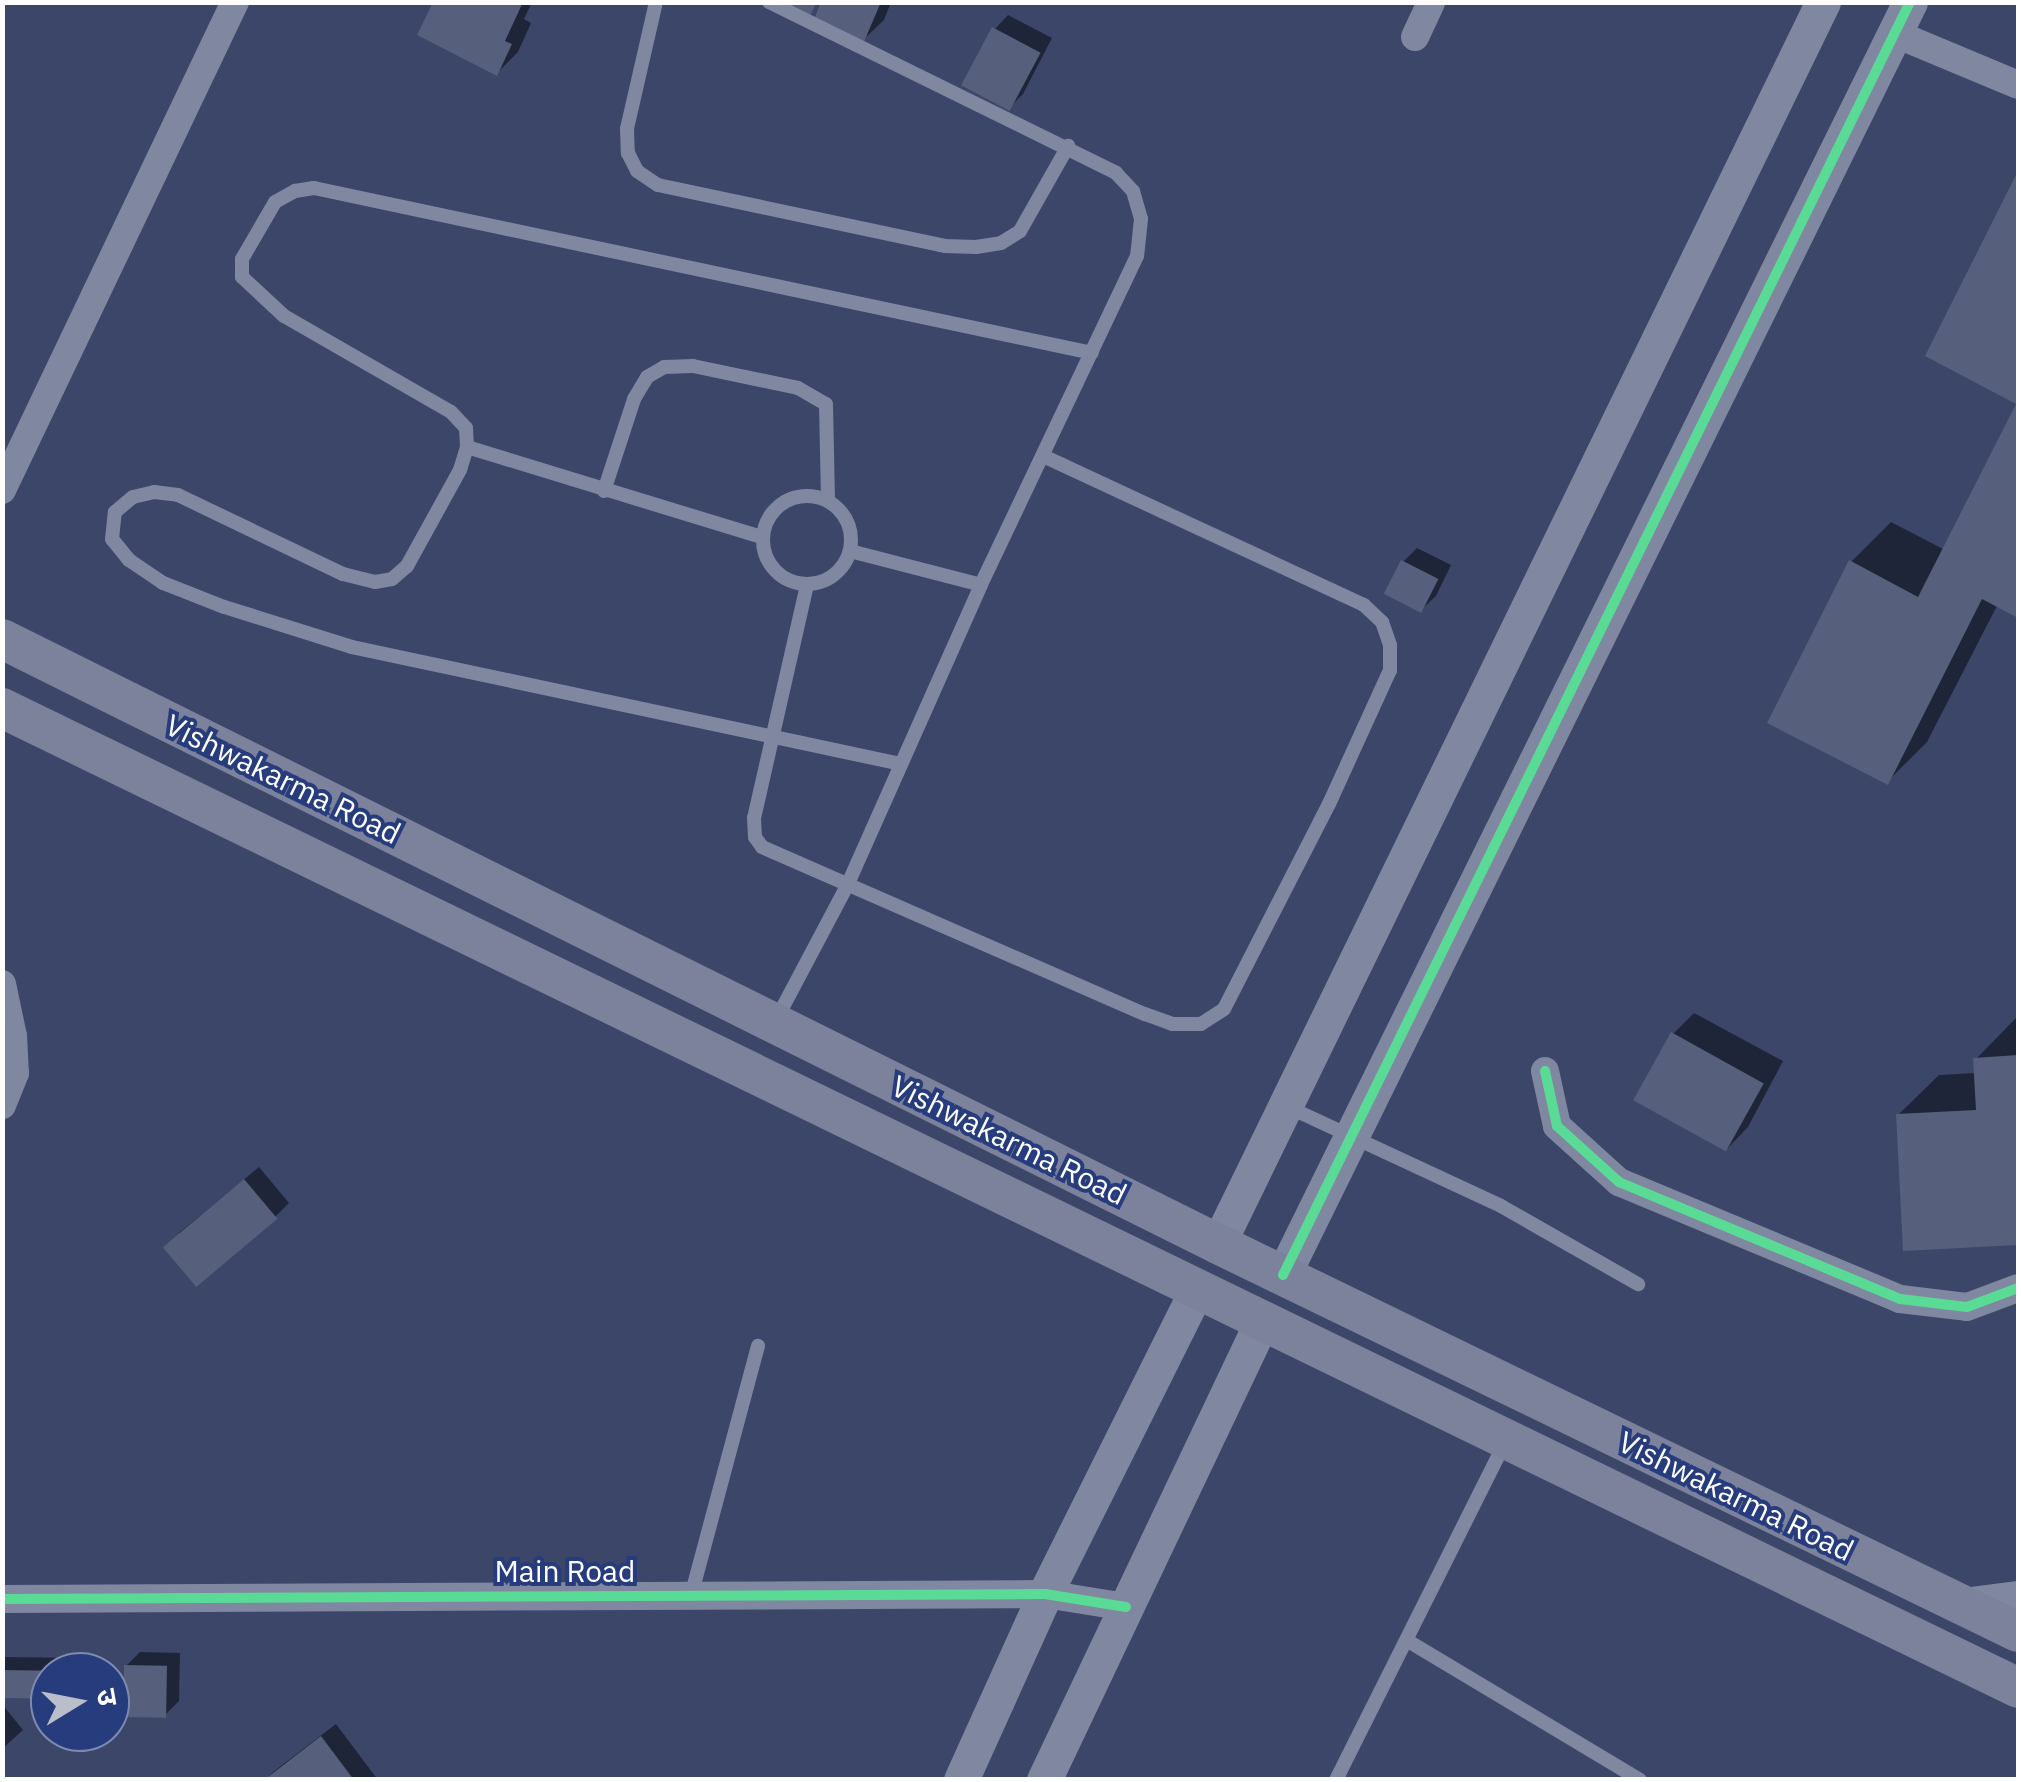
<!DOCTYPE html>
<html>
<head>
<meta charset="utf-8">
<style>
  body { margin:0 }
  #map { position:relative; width:2021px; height:1782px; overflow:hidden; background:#3b4669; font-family:"IBM Plex Sans","Noto Sans Devanagari",sans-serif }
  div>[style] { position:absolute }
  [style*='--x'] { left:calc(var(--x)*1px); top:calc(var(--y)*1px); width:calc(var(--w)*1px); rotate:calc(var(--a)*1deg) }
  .shadow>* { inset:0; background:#0007 }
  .building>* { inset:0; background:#565f7b; transform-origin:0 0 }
  .service>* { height:14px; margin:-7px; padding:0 7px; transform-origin:7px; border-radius:7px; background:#8087a0 }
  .service>.ring { margin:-7px; padding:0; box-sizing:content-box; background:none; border:14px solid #8087a0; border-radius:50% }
  .minor>* { height:28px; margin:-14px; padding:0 14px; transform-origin:14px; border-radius:14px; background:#8087a0 }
  .tertiary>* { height:35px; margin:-17.5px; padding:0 17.5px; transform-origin:17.5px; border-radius:17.5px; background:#8087a0 }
  .secondary>* { height:40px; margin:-20px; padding:0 20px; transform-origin:20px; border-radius:20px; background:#7c829c }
  .cycleway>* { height:10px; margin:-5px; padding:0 5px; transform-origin:5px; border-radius:5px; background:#5adb95 }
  span { translate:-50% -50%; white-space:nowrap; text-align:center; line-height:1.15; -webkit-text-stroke:8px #273c7d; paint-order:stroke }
  .street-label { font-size:30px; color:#fff }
  .frame { position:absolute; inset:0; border:5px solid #fff; pointer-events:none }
  .north { position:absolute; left:30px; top:1652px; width:100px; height:100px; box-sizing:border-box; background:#273c7d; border:2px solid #7d8ab1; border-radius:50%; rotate:80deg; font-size:28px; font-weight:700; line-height:40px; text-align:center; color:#fff }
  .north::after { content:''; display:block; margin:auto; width:35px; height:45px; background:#babeca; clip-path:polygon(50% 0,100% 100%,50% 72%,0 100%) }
</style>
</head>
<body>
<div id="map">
  <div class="shadow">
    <i style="clip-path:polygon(436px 2px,532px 2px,524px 19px,531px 23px,518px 52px,497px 73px)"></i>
    <i style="clip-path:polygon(824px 2px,891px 2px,884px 20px,862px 41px)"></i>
    <i style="clip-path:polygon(1008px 15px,1052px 38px,1023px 94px,1009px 108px,995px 29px)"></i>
    <i style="clip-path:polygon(2018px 177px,2018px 402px,1928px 355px)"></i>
    <i style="clip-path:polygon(2018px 405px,2018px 615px,1998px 604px,1927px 742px,1887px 782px,1851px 562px,1891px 522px,1945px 550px)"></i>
    <i style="clip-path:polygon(1417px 548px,1451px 565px,1436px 596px,1422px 609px,1403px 562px)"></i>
    <i style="clip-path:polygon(1694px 1013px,1783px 1061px,1748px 1127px,1727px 1149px,1673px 1034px)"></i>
    <i style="clip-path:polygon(2016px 1018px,2018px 1243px,1906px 1248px,1898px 1115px,1939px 1075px,1976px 1073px,1976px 1059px)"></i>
    <i style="clip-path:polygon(259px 1167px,289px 1203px,275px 1217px,179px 1233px)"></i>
    <i style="clip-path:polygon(140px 1652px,180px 1653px,179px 1701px,165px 1715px,126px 1666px)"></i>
    <i style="clip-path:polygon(2px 1657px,91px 1658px,90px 1672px,50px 1672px,50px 1696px,2px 1696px)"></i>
    <i style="clip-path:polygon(2px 1704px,23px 1730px,2px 1749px)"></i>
    <i style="clip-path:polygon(336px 1724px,378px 1780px,265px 1780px,273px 1772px)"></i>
  </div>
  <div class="building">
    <i style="clip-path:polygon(433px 2px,523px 2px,505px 41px,512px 44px,497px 76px,417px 35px)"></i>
    <i style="clip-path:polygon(778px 2px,817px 2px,809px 18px)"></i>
    <i style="clip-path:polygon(821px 2px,881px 2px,863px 44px,813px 22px)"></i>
    <i style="left:992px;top:27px;width:55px;height:66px;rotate:28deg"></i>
    <i style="clip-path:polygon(2018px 171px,2018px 618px,1982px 599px,1888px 785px,1767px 723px,1849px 560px,1918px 597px,2016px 404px,1925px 356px)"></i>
    <i style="left:1401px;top:560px;width:42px;height:38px;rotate:27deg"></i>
    <i style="left:1671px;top:1032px;width:106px;height:78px;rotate:29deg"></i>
    <i style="clip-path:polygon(2018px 1055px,2018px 1245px,1903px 1251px,1896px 1114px,1976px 1110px,1973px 1058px)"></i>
    <i style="left:244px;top:1179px;width:52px;height:106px;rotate:50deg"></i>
    <i style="left:124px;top:1665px;width:43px;height:52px;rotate:1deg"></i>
    <i style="left:2px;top:1670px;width:48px;height:28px;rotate:1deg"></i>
    <i style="clip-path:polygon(321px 1736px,354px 1780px,264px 1780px)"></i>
  </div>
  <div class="service">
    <i style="--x:656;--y:2;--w:130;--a:102.9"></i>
    <i style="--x:627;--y:129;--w:24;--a:88"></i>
    <i style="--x:628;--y:153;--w:20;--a:63"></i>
    <i style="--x:637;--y:171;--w:25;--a:34"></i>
    <i style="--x:658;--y:185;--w:293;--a:12"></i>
    <i style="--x:945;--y:246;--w:31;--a:2"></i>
    <i style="--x:976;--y:247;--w:25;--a:-9"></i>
    <i style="--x:1001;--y:243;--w:22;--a:-32"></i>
    <i style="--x:1020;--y:231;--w:98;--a:-60.5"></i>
    <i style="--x:769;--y:2;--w:387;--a:26.2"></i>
    <i style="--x:1116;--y:173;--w:25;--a:47"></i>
    <i style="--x:1133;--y:191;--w:29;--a:74"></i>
    <i style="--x:1141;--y:219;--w:37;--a:96"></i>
    <i style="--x:1137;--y:256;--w:364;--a:115.4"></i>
    <i style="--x:981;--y:585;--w:327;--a:114"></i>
    <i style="--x:848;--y:884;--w:156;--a:117.9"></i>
    <i style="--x:467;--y:447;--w:308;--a:17"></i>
    <i style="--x:604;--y:491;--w:97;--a:-71.9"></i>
    <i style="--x:634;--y:399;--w:26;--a:-59"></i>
    <i style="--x:647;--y:377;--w:20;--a:-30"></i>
    <i style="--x:664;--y:367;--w:29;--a:-2"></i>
    <i style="--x:693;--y:366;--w:107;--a:11.8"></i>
    <i style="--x:798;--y:388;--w:32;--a:30"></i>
    <i style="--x:826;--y:404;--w:96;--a:88.8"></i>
    <i class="ring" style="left:763px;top:496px;width:74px;height:74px"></i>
    <i style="--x:850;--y:551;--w:135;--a:14.5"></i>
    <i style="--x:807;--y:585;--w:239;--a:102.8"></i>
    <i style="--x:754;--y:818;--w:19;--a:87"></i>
    <i style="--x:755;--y:837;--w:12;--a:55"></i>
    <i style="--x:762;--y:847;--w:418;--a:23.6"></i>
    <i style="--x:1145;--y:1014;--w:29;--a:20"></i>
    <i style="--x:1172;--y:1024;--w:29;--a:0"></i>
    <i style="--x:1201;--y:1024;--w:27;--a:-33"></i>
    <i style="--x:1224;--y:1009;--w:230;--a:-62.9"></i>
    <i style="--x:1329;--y:804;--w:147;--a:-65.5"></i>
    <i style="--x:1390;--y:670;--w:25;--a:-90"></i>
    <i style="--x:1390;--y:645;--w:24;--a:-109"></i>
    <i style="--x:1382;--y:622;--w:25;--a:-137"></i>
    <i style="--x:1364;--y:605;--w:354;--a:-155.1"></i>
    <i style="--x:901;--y:764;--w:561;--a:-167.97"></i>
    <i style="--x:352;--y:647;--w:134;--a:-162.6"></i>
    <i style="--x:224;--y:607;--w:66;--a:-158.5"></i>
    <i style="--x:163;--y:583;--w:41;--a:-145.9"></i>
    <i style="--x:129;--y:560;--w:27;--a:-129"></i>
    <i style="--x:112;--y:539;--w:27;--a:-84"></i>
    <i style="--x:115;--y:512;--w:23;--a:-40"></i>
    <i style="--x:133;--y:497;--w:22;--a:-13"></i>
    <i style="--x:154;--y:492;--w:24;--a:7"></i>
    <i style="--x:178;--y:495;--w:183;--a:25.6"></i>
    <i style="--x:343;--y:574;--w:33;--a:14"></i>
    <i style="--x:375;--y:582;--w:17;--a:-10"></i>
    <i style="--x:392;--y:579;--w:20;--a:-41"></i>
    <i style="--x:407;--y:566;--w:110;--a:-61.1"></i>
    <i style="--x:460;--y:470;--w:24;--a:-73"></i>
    <i style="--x:467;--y:447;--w:19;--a:-93"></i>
    <i style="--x:466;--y:428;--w:22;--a:-133"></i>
    <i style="--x:451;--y:412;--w:193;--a:-150.1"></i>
    <i style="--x:284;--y:316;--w:57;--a:-137.1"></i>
    <i style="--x:242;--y:277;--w:18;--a:-90"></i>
    <i style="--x:242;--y:259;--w:66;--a:-59.9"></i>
    <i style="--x:275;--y:202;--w:23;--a:-29"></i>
    <i style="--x:295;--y:191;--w:19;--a:-9"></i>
    <i style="--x:314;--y:188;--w:795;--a:11.97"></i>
    <i style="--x:1286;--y:1106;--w:237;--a:24.9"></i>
    <i style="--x:1501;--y:1206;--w:158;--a:29.7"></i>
    <i style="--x:691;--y:1596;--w:259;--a:-75"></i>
    <i style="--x:1408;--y:1641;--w:270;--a:30.9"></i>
    <i style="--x:1336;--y:1780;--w:377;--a:-63.4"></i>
  </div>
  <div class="minor">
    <i style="--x:1896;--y:34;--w:132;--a:22.7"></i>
    <i style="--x:1415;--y:37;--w:38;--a:-65"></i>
    <i style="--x:2;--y:490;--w:541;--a:-64.48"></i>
    <i style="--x:2;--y:984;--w:53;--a:78.1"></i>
    <i style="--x:13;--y:1036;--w:37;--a:87"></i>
    <i style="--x:15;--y:1073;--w:35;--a:112"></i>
    <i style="--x:1545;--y:1071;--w:56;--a:77.7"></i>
    <i style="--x:1557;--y:1126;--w:84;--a:42.1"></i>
    <i style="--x:1619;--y:1182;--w:304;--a:22.6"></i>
    <i style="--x:1900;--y:1299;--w:67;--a:6.8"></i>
    <i style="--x:1967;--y:1307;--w:54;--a:-20.4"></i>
    <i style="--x:2;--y:1599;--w:1043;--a:-0.27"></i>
    <i style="--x:1045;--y:1594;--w:82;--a:9.1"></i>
    <i style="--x:1957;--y:1603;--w:62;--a:-7.5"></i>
  </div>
  <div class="tertiary">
    <i style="--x:1218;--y:1244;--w:1382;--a:-64.03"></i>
    <i style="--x:1283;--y:1275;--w:1419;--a:-63.78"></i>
    <i style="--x:961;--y:1780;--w:204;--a:-65.7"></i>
    <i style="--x:1045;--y:1594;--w:343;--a:-63.5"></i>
    <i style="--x:1044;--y:1780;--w:510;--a:-64.59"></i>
  </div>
  <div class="secondary">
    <i style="--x:2;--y:639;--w:1358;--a:26.45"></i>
    <i style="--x:1218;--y:1244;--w:889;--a:25.87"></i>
    <i style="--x:2;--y:708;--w:2242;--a:25.92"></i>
  </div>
  <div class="cycleway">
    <i style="--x:1545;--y:1071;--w:56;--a:77.7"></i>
    <i style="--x:1557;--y:1126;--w:84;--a:42.1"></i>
    <i style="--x:1619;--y:1182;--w:304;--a:22.6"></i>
    <i style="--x:1900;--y:1299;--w:67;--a:6.8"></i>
    <i style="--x:1967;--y:1307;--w:54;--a:-20.4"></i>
    <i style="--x:1283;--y:1275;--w:1419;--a:-63.78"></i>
    <i style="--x:2;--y:1599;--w:1043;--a:-0.27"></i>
    <i style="--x:1045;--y:1594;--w:82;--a:9.1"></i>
  </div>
  <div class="street-label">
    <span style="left:283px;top:779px;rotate:26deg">Vishwakarma Road</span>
    <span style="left:1009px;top:1140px;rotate:26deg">Vishwakarma Road</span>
    <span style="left:1736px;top:1496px;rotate:26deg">Vishwakarma Road</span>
    <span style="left:565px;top:1571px">Main Road</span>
  </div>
  <div class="frame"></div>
  <div class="north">उ</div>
</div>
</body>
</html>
